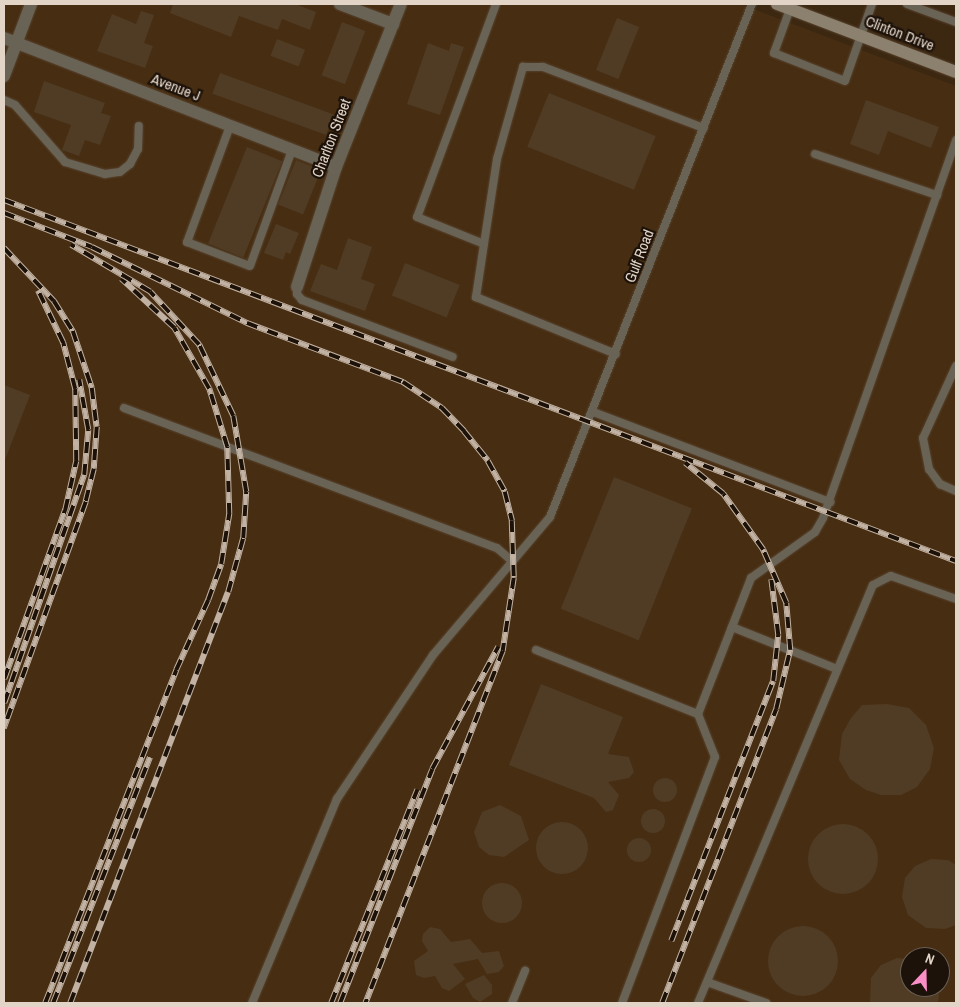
<!DOCTYPE html>
<html>
<head>
<meta charset="utf-8">
<style>
  body { margin:0 }
  #map { position:relative; width:960px; height:1007px; overflow:hidden; background:#3c2711; font-family:"Archivo Narrow",sans-serif }
  div>[style] { position:absolute }
  [style*='--x'] { left:calc(var(--x)*1px); top:calc(var(--y)*1px); width:calc(var(--w)*1px); rotate:calc(var(--a)*1deg) }
  .built>* { inset:0; background:#472d11 }
  .building>* { inset:0; background:#503c24; transform-origin:0 0 }
  .round { border-radius:50% }
  .roads { filter:drop-shadow(0 0 1px #57432e) drop-shadow(0 0 1px #57432e) }
  .service>* { height:8px; margin:-4px; padding:0 4px; transform-origin:4px; border-radius:4px; background:#696356 }
  .minor>* { height:12px; margin:-6px; padding:0 6px; transform-origin:6px; border-radius:6px; background:#696356 }
  .secondary>* { height:12px; margin:-6px; padding:0 6px; transform-origin:6px; border-radius:6px; background:#8c816e }
  .rail>* { height:5.5px; margin-top:-2.75px; transform-origin:0; background:repeating-linear-gradient(90deg,#1c1209 0 11px,#c1b2a3 0 22px); box-sizing:border-box; border-block:1px solid #c1b2a3 }
  span { translate:-50% -50%; white-space:nowrap; text-align:center; line-height:1.15; -webkit-text-stroke:4.5px #1c1209; paint-order:stroke }
  .street-label { font-size:15px; color:#e2d4c7 }
  .frame { position:absolute; inset:0; border:5px solid #e2d4c7; pointer-events:none }
  .north { position:absolute; left:900px; top:947px; width:50px; height:50px; box-sizing:border-box; background:#1c1209; border:1px solid #6b6055; border-radius:50%; rotate:21deg; font-size:14px; font-weight:700; line-height:20px; text-align:center; color:#e2d4c7 }
  .north::after { content:''; display:block; margin:auto; width:18px; height:22px; background:#fa8fc7; clip-path:polygon(50% 0,100% 100%,50% 72%,0 100%) }
</style>
</head>
<body>
<div id="map">
  <div class="built">
    <i style="clip-path:polygon(evenodd,4px 4px,740px 4px,956px 86px,956px 1003px,4px 1003px,4px 4px,910px 957px,940px 957px,940px 987px,910px 987px,910px 957px)"></i>
  </div>
  <div class="building">
    <i style="clip-path:polygon(173px 4px,295px 4px,316px 12px,310px 30px,282px 19px,278px 30px,239px 16px,231px 37px,170px 13px)"></i>
    <i style="clip-path:polygon(141px 11px,154px 15px,144px 43px,153px 46px,145px 68px,97px 51px,112px 14px,136px 24px)"></i>
    <i style="left:617px;top:18px;width:24px;height:56px;rotate:22deg"></i>
    <i style="left:342px;top:22px;width:25px;height:57px;rotate:21deg"></i>
    <i style="left:277px;top:39px;width:30px;height:18px;rotate:21deg"></i>
    <i style="clip-path:polygon(428px 43px,449px 51px,451px 43px,464px 47px,440px 115px,407px 104px)"></i>
    <i style="left:220px;top:73px;width:121px;height:22px;rotate:20deg"></i>
    <i style="clip-path:polygon(44px 81px,105px 103px,101px 113px,111px 116px,100px 145px,85px 140px,79px 156px,62px 150px,71px 125px,34px 112px)"></i>
    <i style="left:549px;top:93px;width:115px;height:58px;rotate:22deg"></i>
    <i style="clip-path:polygon(866px 100px,939px 127px,931px 148px,888px 131px,879px 155px,850px 144px)"></i>
    <i style="left:247px;top:147px;width:38px;height:104px;rotate:22deg"></i>
    <i style="left:296px;top:160px;width:27px;height:48px;rotate:22deg"></i>
    <i style="clip-path:polygon(276px 224px,299px 233px,290px 254px,286px 252px,283px 260px,264px 253px)"></i>
    <i style="clip-path:polygon(348px 238px,372px 247px,361px 279px,375px 284px,365px 311px,310px 291px,321px 264px,337px 270px)"></i>
    <i style="left:405px;top:263px;width:59px;height:35px;rotate:22deg"></i>
    <i style="clip-path:polygon(4px 385px,30px 395px,5px 460px,4px 460px)"></i>
    <i style="left:614px;top:477px;width:84px;height:142px;rotate:22deg"></i>
    <i style="clip-path:polygon(541px 684px,623px 717px,608px 754px,629px 757px,634px 772px,629px 778px,608px 782px,619px 795px,613px 810px,606px 812px,594px 798px,509px 765px)"></i>
    <i style="clip-path:polygon(887px 704px,909px 708px,926px 725px,934px 748px,930px 769px,917px 787px,901px 795px,881px 795px,866px 790px,850px 779px,839px 760px,842px 734px,851px 718px,862px 705px)"></i>
    <i class="round" style="left:653px;top:778px;width:24px;height:24px"></i>
    <i style="clip-path:polygon(500px 805px,521px 816px,529px 840px,504px 857px,489px 855px,479px 847px,474px 832px,482px 812px)"></i>
    <i class="round" style="left:641px;top:809px;width:24px;height:24px"></i>
    <i class="round" style="left:536px;top:822px;width:52px;height:52px"></i>
    <i class="round" style="left:808px;top:824px;width:70px;height:70px"></i>
    <i class="round" style="left:627px;top:838px;width:24px;height:24px"></i>
    <i style="clip-path:polygon(931px 859px,948px 860px,956px 865px,956px 925px,945px 929px,926px 928px,908px 915px,902px 897px,905px 878px,915px 866px)"></i>
    <i class="round" style="left:482px;top:883px;width:40px;height:40px"></i>
    <i class="round" style="left:768px;top:926px;width:70px;height:70px"></i>
    <i style="clip-path:polygon(430px 927px,440px 929px,451px 942px,470px 939px,482px 953px,499px 951px,504px 966px,499px 972px,487px 974px,478px 959px,453px 964px,465px 979px,449px 991px,442px 988px,435px 976px,424px 978px,416px 975px,414px 961px,428px 951px,422px 941px,423px 934px)"></i>
    <i style="clip-path:polygon(897px 958px,910px 959px,910px 987px,940px 987px,938px 1003px,870px 1003px,871px 978px,881px 965px)"></i>
    <i style="clip-path:polygon(484px 975px,492px 985px,492px 994px,480px 1002px,473px 998px,465px 984px)"></i>
  </div>
  <div class="roads">
    <div class="service">
      <i style="--x:496;--y:4;--w:227;--a:110.3"></i>
      <i style="--x:417;--y:217;--w:72;--a:21.9"></i>
      <i style="--x:484;--y:244;--w:54;--a:98.6"></i>
      <i style="--x:476;--y:297;--w:151;--a:22.2"></i>
      <i style="--x:907;--y:4;--w:52;--a:20.2"></i>
      <i style="--x:790;--y:9;--w:47;--a:110"></i>
      <i style="--x:774;--y:53;--w:76;--a:21.5"></i>
      <i style="--x:845;--y:81;--w:82;--a:-70.7"></i>
      <i style="--x:4;--y:100;--w:12;--a:24"></i>
      <i style="--x:15;--y:105;--w:76;--a:48.7"></i>
      <i style="--x:65;--y:162;--w:42;--a:16.7"></i>
      <i style="--x:105;--y:174;--w:15;--a:-8"></i>
      <i style="--x:120;--y:172;--w:13;--a:-39"></i>
      <i style="--x:130;--y:164;--w:17;--a:-62"></i>
      <i style="--x:138;--y:149;--w:23;--a:-88"></i>
      <i style="--x:230;--y:126;--w:124;--a:110.3"></i>
      <i style="--x:187;--y:242;--w:67;--a:20.9"></i>
      <i style="--x:250;--y:266;--w:123;--a:-70.1"></i>
      <i style="--x:815;--y:154;--w:129;--a:18.6"></i>
      <i style="--x:484;--y:244;--w:86;--a:-81.3"></i>
      <i style="--x:497;--y:159;--w:96;--a:-74.2"></i>
      <i style="--x:523;--y:67;--w:20;--a:0"></i>
      <i style="--x:543;--y:67;--w:172;--a:20.8"></i>
      <i style="--x:297;--y:287;--w:7;--a:90"></i>
      <i style="--x:297;--y:294;--w:8;--a:50"></i>
      <i style="--x:302;--y:300;--w:161;--a:20.7"></i>
      <i style="--x:956;--y:366;--w:79;--a:114.6"></i>
      <i style="--x:923;--y:438;--w:32;--a:79"></i>
      <i style="--x:929;--y:469;--w:19;--a:54"></i>
      <i style="--x:940;--y:484;--w:17;--a:24"></i>
      <i style="--x:124;--y:408;--w:398;--a:20.6"></i>
      <i style="--x:497;--y:548;--w:18;--a:41"></i>
      <i style="--x:593;--y:412;--w:254;--a:20.8"></i>
      <i style="--x:732;--y:627;--w:113;--a:21.8"></i>
      <i style="--x:536;--y:650;--w:174;--a:21.6"></i>
      <i style="--x:707;--y:982;--w:63;--a:19.6"></i>
      <i style="--x:252;--y:1003;--w:221;--a:-67.4"></i>
      <i style="--x:337;--y:799;--w:173;--a:-56.3"></i>
      <i style="--x:433;--y:655;--w:181;--a:-49.7"></i>
      <i style="--x:550;--y:517;--w:551;--a:-68.51"></i>
      <i style="--x:512;--y:1003;--w:35;--a:-68"></i>
      <i style="--x:622;--y:1003;--w:263;--a:-69.3"></i>
      <i style="--x:715;--y:757;--w:46;--a:-111.6"></i>
      <i style="--x:698;--y:714;--w:146;--a:-68.7"></i>
      <i style="--x:751;--y:578;--w:79;--a:-35.7"></i>
      <i style="--x:815;--y:532;--w:16;--a:-60"></i>
      <i style="--x:823;--y:518;--w:401;--a:-70.6"></i>
      <i style="--x:698;--y:1003;--w:453;--a:-67.3"></i>
      <i style="--x:873;--y:585;--w:20;--a:-27"></i>
      <i style="--x:891;--y:576;--w:69;--a:19.5"></i>
    </div>
    <div class="minor">
      <i style="--x:340;--y:4;--w:57;--a:20.7"></i>
      <i style="--x:4;--y:38;--w:356;--a:21.2"></i>
      <i style="--x:4;--y:76;--w:77;--a:-69.4"></i>
      <i style="--x:297;--y:287;--w:126;--a:-72"></i>
      <i style="--x:336;--y:167;--w:175;--a:-68.3"></i>
    </div>
    <div class="secondary">
      <i style="--x:777;--y:4;--w:191;--a:20.8"></i>
    </div>
  </div>
  <div class="rail">
    <i style="--x:4;--y:200;--w:1018;--a:20.77"></i>
    <i style="--x:4;--y:213;--w:94;--a:21.1"></i>
    <i style="--x:92;--y:247;--w:173;--a:26.1"></i>
    <i style="--x:247;--y:323;--w:167;--a:20.7"></i>
    <i style="--x:403;--y:382;--w:47;--a:33.7"></i>
    <i style="--x:442;--y:408;--w:32;--a:46"></i>
    <i style="--x:464;--y:431;--w:38;--a:51"></i>
    <i style="--x:488;--y:461;--w:35;--a:61"></i>
    <i style="--x:505;--y:492;--w:30;--a:76"></i>
    <i style="--x:512;--y:521;--w:57;--a:88"></i>
    <i style="--x:514;--y:578;--w:74;--a:98.6"></i>
    <i style="--x:503;--y:651;--w:378;--a:111.3"></i>
    <i style="--x:4;--y:248;--w:73;--a:46.7"></i>
    <i style="--x:54;--y:301;--w:36;--a:58"></i>
    <i style="--x:73;--y:331;--w:60;--a:71.6"></i>
    <i style="--x:92;--y:388;--w:39;--a:83"></i>
    <i style="--x:97;--y:427;--w:42;--a:94.1"></i>
    <i style="--x:94;--y:469;--w:34;--a:104"></i>
    <i style="--x:86;--y:502;--w:241;--a:109.9"></i>
    <i style="--x:4;--y:679;--w:180;--a:-70.2"></i>
    <i style="--x:65;--y:510;--w:50;--a:-77.3"></i>
    <i style="--x:76;--y:461;--w:72;--a:-90.8"></i>
    <i style="--x:75;--y:389;--w:48;--a:-104.6"></i>
    <i style="--x:63;--y:343;--w:58;--a:-115.7"></i>
    <i style="--x:4;--y:703;--w:242;--a:-70.7"></i>
    <i style="--x:84;--y:475;--w:45;--a:-84.9"></i>
    <i style="--x:88;--y:430;--w:51;--a:-100.2"></i>
    <i style="--x:671;--y:941;--w:279;--a:-68.6"></i>
    <i style="--x:773;--y:681;--w:46;--a:-83.8"></i>
    <i style="--x:778;--y:635;--w:56;--a:-97.1"></i>
    <i style="--x:45;--y:1003;--w:358;--a:-68.5"></i>
    <i style="--x:176;--y:670;--w:77;--a:-65.4"></i>
    <i style="--x:208;--y:600;--w:38;--a:-70"></i>
    <i style="--x:221;--y:564;--w:51;--a:-80.9"></i>
    <i style="--x:229;--y:514;--w:67;--a:-91.7"></i>
    <i style="--x:227;--y:447;--w:61;--a:-107.2"></i>
    <i style="--x:209;--y:389;--w:70;--a:-119.8"></i>
    <i style="--x:174;--y:328;--w:72;--a:-137.2"></i>
    <i style="--x:53;--y:1003;--w:264;--a:-68.5"></i>
    <i style="--x:70;--y:1003;--w:440;--a:-69"></i>
    <i style="--x:228;--y:592;--w:56;--a:-74.5"></i>
    <i style="--x:243;--y:538;--w:46;--a:-86.3"></i>
    <i style="--x:246;--y:492;--w:77;--a:-99.7"></i>
    <i style="--x:233;--y:416;--w:79;--a:-115.6"></i>
    <i style="--x:199;--y:345;--w:72;--a:-132.8"></i>
    <i style="--x:150;--y:292;--w:92;--a:-149.3"></i>
    <i style="--x:331;--y:1003;--w:230;--a:-68"></i>
    <i style="--x:340;--y:1003;--w:251;--a:-68.5"></i>
    <i style="--x:432;--y:769;--w:139;--a:-61.6"></i>
    <i style="--x:662;--y:1003;--w:315;--a:-68.8"></i>
    <i style="--x:776;--y:709;--w:61;--a:-76.7"></i>
    <i style="--x:790;--y:650;--w:47;--a:-94.9"></i>
    <i style="--x:786;--y:603;--w:58;--a:-113.5"></i>
    <i style="--x:763;--y:550;--w:69;--a:-125.5"></i>
    <i style="--x:723;--y:494;--w:49;--a:-140.8"></i>
  </div>
  <div class="street-label">
    <span style="left:900px;top:33px;rotate:21deg">Clinton Drive</span>
    <span style="left:176px;top:87px;rotate:21deg">Avenue J</span>
    <span style="left:331px;top:138px;rotate:-69deg">Charlton Street</span>
    <span style="left:639px;top:256px;rotate:-69deg">Gulf Road</span>
  </div>
  <div class="frame"></div>
  <div class="north">N</div>
</div>
</body>
</html>
